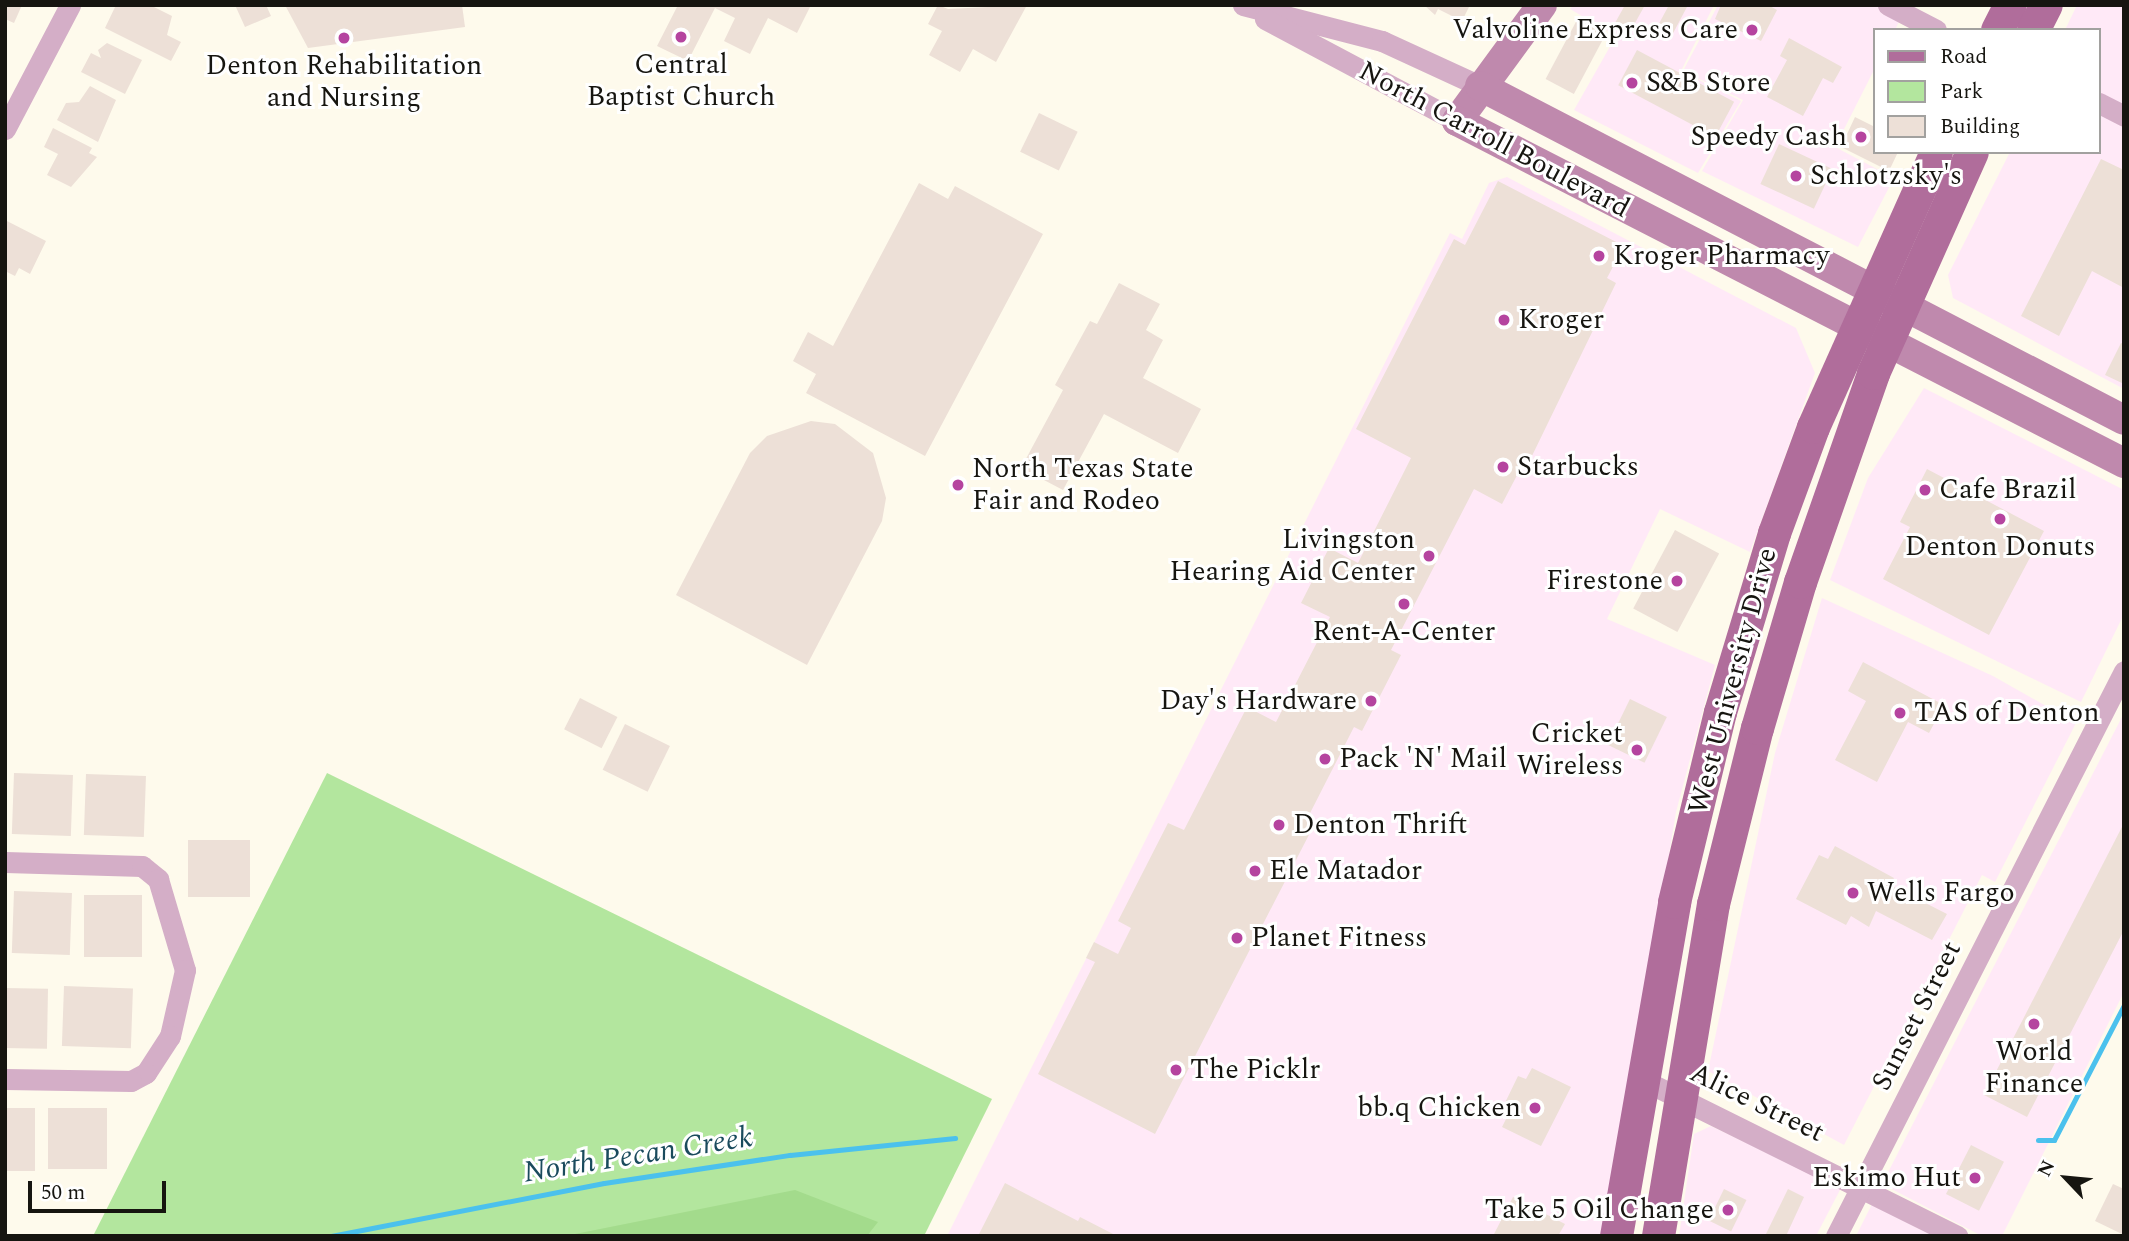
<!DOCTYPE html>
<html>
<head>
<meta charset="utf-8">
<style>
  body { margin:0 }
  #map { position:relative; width:2129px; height:1241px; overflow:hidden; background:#fefaec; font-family:Spectral,serif }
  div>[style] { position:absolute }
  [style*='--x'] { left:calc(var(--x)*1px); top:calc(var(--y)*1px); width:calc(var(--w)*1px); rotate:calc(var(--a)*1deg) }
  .commercial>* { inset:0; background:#ffe9f7 }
  .green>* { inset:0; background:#b3e69e }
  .forest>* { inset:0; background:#a3db8c }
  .stream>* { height:5px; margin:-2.5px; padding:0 2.5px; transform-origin:2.5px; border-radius:2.5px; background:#4bc1ed }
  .building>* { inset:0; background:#ede0d7; transform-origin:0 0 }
  .street>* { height:21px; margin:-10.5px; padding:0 10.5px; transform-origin:10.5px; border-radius:10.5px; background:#d4aec7 }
  .secondary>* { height:30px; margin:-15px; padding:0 15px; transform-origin:15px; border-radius:15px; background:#bf89ad }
  .primary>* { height:33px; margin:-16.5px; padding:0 16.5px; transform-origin:16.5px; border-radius:16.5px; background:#b06d9b }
  .dots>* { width:19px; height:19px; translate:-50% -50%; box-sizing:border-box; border:4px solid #fff; border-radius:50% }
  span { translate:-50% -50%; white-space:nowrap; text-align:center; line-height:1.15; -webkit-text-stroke:6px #fff; paint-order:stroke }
  .poi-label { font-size:28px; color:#161510 }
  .right { translate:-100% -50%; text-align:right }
  .left { translate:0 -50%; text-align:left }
  .street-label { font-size:28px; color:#161510 }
  .water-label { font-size:30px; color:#1a4b5d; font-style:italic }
  .frame { position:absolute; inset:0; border:7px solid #161510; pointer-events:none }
  .legend { position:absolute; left:1873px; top:28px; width:228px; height:126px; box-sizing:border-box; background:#fff; border:2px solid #a2a19f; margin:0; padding:9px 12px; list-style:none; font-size:21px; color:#161510 }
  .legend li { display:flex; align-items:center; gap:14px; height:35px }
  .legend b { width:35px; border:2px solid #a2a19f }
  .north { position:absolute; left:2031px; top:1143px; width:70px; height:70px; -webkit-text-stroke:5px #fff; paint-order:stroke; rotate:296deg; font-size:19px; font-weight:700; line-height:28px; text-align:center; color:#161510 }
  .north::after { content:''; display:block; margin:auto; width:24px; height:32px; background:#161510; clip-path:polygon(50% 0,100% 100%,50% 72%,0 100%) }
  .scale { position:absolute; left:28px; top:1181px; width:138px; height:32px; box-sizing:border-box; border:4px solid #161510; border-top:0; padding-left:9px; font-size:21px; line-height:24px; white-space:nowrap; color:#161510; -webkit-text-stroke:5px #fff; paint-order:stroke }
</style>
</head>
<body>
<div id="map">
  <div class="commercial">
    <i style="clip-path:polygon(1574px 5px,1714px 5px,1681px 71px,1741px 101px,1698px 173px,1574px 110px,1616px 36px,1570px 9px)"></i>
    <i style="clip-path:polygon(1718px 5px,1907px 5px,1895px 30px,1875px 30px,1875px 68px,1835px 147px,1894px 178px,1858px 247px,1702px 171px,1743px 100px,1683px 71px)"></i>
    <i style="clip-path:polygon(2077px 5px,2124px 5px,2124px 389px,1953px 298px,1948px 275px,2010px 152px,2099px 152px,2099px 30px,2065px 30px)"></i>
    <i style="clip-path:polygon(1507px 177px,1796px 328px,1815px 373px,1750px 552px,1660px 509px,1607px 619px,1715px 665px,1676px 812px,1606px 1236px,947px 1236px,1450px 233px,1462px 239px,1489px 183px)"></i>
    <i style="clip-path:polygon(1924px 388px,2124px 490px,2124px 614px,2081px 702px,1830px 580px,1868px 478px)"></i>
    <i style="clip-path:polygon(1822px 598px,1993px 676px,2076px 723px,1995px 882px,1982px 875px,1844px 1145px,1708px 1071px,1775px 753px)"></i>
    <i style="clip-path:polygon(2124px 713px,2124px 992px,2002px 1236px,1982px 1236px,1882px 1184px)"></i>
    <i style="clip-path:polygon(1711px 1126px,1841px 1188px,1816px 1236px,1679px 1236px,1694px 1134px)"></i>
    <i style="clip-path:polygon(1872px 1204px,1933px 1236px,1856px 1236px)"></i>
  </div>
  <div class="green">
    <i style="clip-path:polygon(327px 773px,992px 1099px,924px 1236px,93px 1236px)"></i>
  </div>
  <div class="forest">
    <i style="clip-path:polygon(795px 1190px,878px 1222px,867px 1236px,565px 1236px)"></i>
  </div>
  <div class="stream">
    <i style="--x:2038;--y:1140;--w:16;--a:0"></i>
    <i style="--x:2054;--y:1140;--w:152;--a:-62.6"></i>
    <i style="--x:331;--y:1236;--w:278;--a:-11"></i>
    <i style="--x:604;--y:1183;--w:188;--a:-8.6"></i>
    <i style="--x:790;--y:1155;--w:166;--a:-5.9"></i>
  </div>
  <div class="building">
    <i style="clip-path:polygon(5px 5px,22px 5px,14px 23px,5px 19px)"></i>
    <i style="clip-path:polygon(116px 5px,150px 5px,172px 16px,167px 35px,181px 42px,171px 61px,105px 28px)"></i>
    <i style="clip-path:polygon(235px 5px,266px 5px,271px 16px,245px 27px)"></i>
    <i style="clip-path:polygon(285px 5px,462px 5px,465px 27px,308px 48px)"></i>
    <i style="clip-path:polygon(678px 5px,811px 5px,797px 33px,768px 18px,750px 54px,724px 41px,735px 18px,715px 8px,688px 61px,657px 46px)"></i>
    <i style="clip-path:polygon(938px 5px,948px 9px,1027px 5px,996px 62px,973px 49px,960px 72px,929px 55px,942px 31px,928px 24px)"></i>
    <i style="clip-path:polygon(1424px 5px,1470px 5px,1462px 21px,1438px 9px,1435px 15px)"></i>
    <i style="clip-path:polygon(1625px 5px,1645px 5px,1630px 32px,1615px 23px)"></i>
    <i style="clip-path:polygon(1669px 5px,1688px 5px,1670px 39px,1655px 31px)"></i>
    <i style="clip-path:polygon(1721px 5px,1768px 5px,1777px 10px,1761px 41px,1715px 19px)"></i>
    <i style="left:1578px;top:18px;width:32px;height:69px;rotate:28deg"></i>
    <i style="clip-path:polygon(1789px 38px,1842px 67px,1833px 83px,1823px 78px,1803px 116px,1767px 97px,1787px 60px,1780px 56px)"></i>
    <i style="clip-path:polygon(107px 43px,142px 60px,125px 94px,81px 72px,91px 53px,101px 58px,98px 50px)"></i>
    <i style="left:1637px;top:50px;width:110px;height:40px;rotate:28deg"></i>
    <i style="clip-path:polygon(90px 86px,116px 100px,98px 142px,57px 120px,66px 103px,79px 102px)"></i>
    <i style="left:1039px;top:113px;width:43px;height:43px;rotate:26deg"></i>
    <i style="clip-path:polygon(1855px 117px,1875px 127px,1875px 152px,1898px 152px,1889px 171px,1841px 147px)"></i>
    <i style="clip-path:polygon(53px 128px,92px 148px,89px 153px,97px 157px,71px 187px,47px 175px,58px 154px,44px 147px)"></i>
    <i style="left:1779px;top:144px;width:59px;height:44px;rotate:25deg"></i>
    <i style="clip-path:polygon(2101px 159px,2124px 170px,2124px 288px,2092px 271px,2059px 336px,2021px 316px)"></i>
    <i style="clip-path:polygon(1498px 181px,1624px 246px,1607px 278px,1616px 283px,1529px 462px,1525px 460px,1502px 504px,1474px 489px,1391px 650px,1401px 655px,1362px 731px,1354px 727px,1306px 821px,1314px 825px,1155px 1134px,1038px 1074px,1095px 962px,1086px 958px,1094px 942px,1118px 954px,1131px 928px,1118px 921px,1168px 823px,1184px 830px,1247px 707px,1276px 722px,1330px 617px,1301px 603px,1329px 548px,1358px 563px,1411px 458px,1356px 429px,1454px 239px,1465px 245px)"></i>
    <i style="clip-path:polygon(919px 183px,948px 199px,955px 186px,1043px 234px,925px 456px,806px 393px,816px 374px,793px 361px,808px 332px,833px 346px)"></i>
    <i style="clip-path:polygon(5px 220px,46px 241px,30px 274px,19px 268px,15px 276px,5px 271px)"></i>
    <i style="clip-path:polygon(1119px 283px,1160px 304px,1146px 330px,1163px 340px,1143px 378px,1201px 409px,1178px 453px,1104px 414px,1063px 490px,1021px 468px,1063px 390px,1055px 385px,1090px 321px,1097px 324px)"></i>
    <i style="clip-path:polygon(2121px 343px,2124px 344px,2124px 384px,2105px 375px)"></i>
    <i style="clip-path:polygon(811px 421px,835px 424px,873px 453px,886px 498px,882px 521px,807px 665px,676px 595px,750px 453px,767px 436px)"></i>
    <i style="clip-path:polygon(1927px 469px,2044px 531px,1989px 635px,1883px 579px,1910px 527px,1900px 522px)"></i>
    <i style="left:1675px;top:530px;width:50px;height:89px;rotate:28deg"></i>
    <i style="clip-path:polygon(1863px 662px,1944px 705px,1929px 733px,1908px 722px,1877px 782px,1835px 760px,1866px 701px,1848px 691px)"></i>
    <i style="left:580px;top:698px;width:42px;height:35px;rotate:27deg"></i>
    <i style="left:1630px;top:699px;width:41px;height:51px;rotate:26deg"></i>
    <i style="left:625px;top:724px;width:50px;height:51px;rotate:26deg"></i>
    <i style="left:14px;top:773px;width:59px;height:61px;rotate:2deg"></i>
    <i style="left:86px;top:774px;width:60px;height:61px;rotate:2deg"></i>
    <i style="clip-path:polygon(2124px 823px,2124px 930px,2027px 1117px,1984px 1095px)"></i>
    <i style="left:250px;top:840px;width:57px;height:62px;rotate:90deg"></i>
    <i style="clip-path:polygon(1835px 846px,1894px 878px,1890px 885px,1947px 914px,1932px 940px,1876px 911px,1869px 927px,1851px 916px,1846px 925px,1796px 899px,1819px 855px,1828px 859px)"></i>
    <i style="left:14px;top:891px;width:58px;height:62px;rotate:2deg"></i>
    <i style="left:84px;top:895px;width:58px;height:62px"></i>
    <i style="left:64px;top:986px;width:69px;height:60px;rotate:2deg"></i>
    <i style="left:5px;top:988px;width:43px;height:60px;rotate:1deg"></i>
    <i style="clip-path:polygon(1532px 1068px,1571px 1087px,1541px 1146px,1502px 1127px,1509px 1113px,1502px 1109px,1518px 1076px,1526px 1079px)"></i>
    <i style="left:5px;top:1108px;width:30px;height:63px"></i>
    <i style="left:48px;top:1108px;width:59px;height:61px"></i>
    <i style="left:1971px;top:1145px;width:37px;height:55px;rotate:27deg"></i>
    <i style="clip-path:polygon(1005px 1183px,1078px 1221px,1080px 1217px,1117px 1236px,978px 1236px)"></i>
    <i style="clip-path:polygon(2113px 1184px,2124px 1189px,2124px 1235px,2095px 1221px)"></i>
    <i style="left:1724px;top:1189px;width:25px;height:35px;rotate:26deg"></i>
    <i style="clip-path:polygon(1788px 1189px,1804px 1197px,1786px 1236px,1765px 1236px)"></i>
    <i style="clip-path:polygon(1513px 1197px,1565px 1224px,1558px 1236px,1493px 1236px)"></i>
  </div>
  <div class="street">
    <i style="--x:1243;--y:5;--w:144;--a:14.5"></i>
    <i style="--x:1382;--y:41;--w:108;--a:24.7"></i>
    <i style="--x:1888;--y:5;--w:54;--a:27.5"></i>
    <i style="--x:1265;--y:19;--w:217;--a:28"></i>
    <i style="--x:2099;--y:103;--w:28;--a:27"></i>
    <i style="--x:5;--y:129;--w:140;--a:-62.3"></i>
    <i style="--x:5;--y:862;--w:137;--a:1.7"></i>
    <i style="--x:142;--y:866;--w:21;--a:39"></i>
    <i style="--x:158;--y:879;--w:95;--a:73.5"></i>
    <i style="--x:185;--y:970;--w:68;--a:102.8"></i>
    <i style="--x:170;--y:1036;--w:44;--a:123"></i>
    <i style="--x:146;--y:1073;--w:17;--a:152"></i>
    <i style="--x:131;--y:1081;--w:126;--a:-179.1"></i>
    <i style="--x:1643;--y:1080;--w:351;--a:26.4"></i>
    <i style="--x:1836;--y:1236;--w:634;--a:-62.99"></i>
  </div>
  <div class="secondary">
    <i style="--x:1542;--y:5;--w:144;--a:126.2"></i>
    <i style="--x:1457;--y:121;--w:750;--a:27.15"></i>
    <i style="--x:1480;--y:86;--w:725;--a:27.41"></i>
  </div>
  <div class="primary">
    <i style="--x:1997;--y:30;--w:28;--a:-63"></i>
    <i style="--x:2033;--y:30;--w:28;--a:-63"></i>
    <i style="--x:1616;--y:1236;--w:339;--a:-80.1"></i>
    <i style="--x:1674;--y:902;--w:195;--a:-76.4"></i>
    <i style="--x:1720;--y:712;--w:187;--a:-73.2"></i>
    <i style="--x:1774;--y:533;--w:113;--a:-69.8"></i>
    <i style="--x:1813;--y:427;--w:301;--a:-65.9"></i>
    <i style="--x:1658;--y:1236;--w:337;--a:-80.6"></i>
    <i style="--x:1713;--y:904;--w:181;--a:-76"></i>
    <i style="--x:1757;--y:728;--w:152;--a:-73.6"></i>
    <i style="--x:1800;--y:582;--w:221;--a:-70.7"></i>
    <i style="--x:1873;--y:373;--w:242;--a:-65.9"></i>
  </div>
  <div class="dots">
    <i style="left:1752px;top:30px;background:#b5449f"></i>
    <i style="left:681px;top:37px;background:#b5449f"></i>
    <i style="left:344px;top:38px;background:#b5449f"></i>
    <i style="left:1632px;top:83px;background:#b5449f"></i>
    <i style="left:1861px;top:137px;background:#b5449f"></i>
    <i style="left:1796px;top:176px;background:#b5449f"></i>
    <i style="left:1599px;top:256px;background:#b5449f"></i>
    <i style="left:1504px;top:320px;background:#b5449f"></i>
    <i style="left:1503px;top:467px;background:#b5449f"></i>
    <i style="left:958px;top:485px;background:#b5449f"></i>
    <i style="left:1925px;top:490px;background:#b5449f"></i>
    <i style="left:2000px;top:519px;background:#b5449f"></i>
    <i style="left:1429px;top:556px;background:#b5449f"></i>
    <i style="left:1677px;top:581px;background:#b5449f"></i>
    <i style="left:1404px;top:604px;background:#b5449f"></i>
    <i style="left:1371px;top:701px;background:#b5449f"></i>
    <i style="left:1900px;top:713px;background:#b5449f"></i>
    <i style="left:1637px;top:750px;background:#b5449f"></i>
    <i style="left:1325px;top:759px;background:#b5449f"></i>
    <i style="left:1279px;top:825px;background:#b5449f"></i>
    <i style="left:1255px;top:871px;background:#b5449f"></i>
    <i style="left:1853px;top:893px;background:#b5449f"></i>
    <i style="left:1237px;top:938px;background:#b5449f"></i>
    <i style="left:2034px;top:1024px;background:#b5449f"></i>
    <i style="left:1176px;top:1070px;background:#b5449f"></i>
    <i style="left:1535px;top:1108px;background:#b5449f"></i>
    <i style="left:1975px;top:1178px;background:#b5449f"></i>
    <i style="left:1728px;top:1210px;background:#b5449f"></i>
  </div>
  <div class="poi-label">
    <span class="right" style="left:1738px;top:30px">Valvoline Express Care</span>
    <span style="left:681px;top:81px">Central<br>Baptist Church</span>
    <span style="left:344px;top:82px">Denton Rehabilitation<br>and Nursing</span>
    <span class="left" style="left:1646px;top:83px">S&amp;B Store</span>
    <span class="right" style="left:1847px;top:137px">Speedy Cash</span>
    <span class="left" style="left:1810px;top:176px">Schlotzsky's</span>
    <span class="left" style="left:1613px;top:256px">Kroger Pharmacy</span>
    <span class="left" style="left:1518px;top:320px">Kroger</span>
    <span class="left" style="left:1517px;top:467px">Starbucks</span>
    <span class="left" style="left:972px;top:485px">North Texas State<br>Fair and Rodeo</span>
    <span class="left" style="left:1939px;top:490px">Cafe Brazil</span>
    <span class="right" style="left:1415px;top:556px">Livingston<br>Hearing Aid Center</span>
    <span style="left:2000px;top:547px">Denton Donuts</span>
    <span class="right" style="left:1663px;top:581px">Firestone</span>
    <span style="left:1404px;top:632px">Rent-A-Center</span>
    <span class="right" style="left:1357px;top:701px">Day's Hardware</span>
    <span class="left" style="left:1914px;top:713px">TAS of Denton</span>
    <span class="right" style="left:1623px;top:750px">Cricket<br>Wireless</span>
    <span class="left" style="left:1339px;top:759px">Pack 'N' Mail</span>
    <span class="left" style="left:1293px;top:825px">Denton Thrift</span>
    <span class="left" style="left:1269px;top:871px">Ele Matador</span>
    <span class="left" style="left:1867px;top:893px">Wells Fargo</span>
    <span class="left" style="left:1251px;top:938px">Planet Fitness</span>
    <span style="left:2034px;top:1068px">World<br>Finance</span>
    <span class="left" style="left:1190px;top:1070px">The Picklr</span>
    <span class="right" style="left:1521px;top:1108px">bb.q Chicken</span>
    <span class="right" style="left:1961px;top:1178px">Eskimo Hut</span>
    <span class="right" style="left:1714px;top:1210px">Take 5 Oil Change</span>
  </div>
  <div class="street-label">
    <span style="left:1494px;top:140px;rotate:28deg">North Carroll Boulevard</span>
    <span style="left:1733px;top:681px;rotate:-75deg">West University Drive</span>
    <span style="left:1917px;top:1016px;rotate:-63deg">Sunset Street</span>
    <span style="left:1757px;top:1103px;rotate:26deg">Alice Street</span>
  </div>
  <div class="water-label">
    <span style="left:638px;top:1155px;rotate:-9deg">North Pecan Creek</span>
  </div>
  <div class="frame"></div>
  <ul class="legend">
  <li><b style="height:9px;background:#b06d9b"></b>Road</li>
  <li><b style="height:19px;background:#b3e69e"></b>Park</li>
  <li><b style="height:19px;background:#ede0d7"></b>Building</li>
  </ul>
  <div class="north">N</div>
  <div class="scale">50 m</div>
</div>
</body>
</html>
